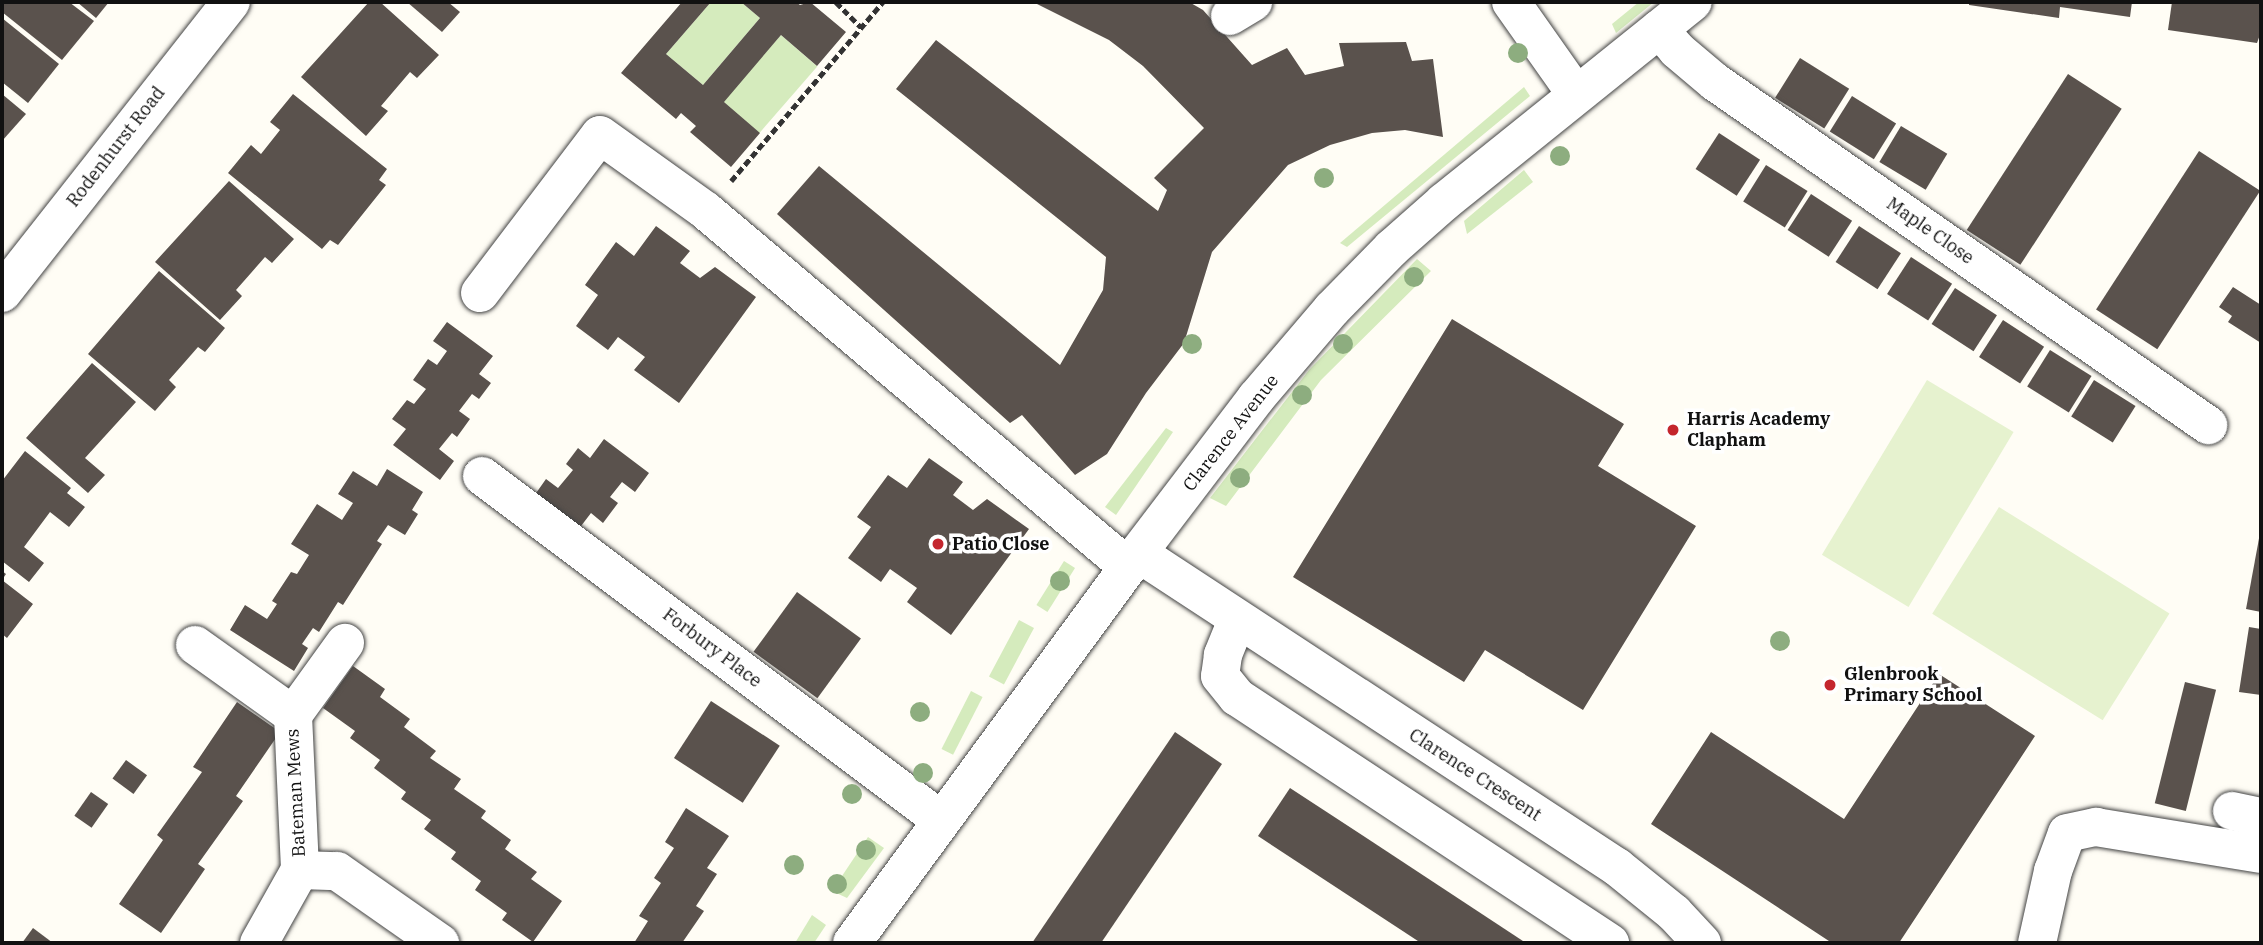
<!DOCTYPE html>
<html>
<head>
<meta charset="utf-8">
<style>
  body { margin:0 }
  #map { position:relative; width:2263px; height:945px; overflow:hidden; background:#fffdf5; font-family:"IBM Plex Serif",serif }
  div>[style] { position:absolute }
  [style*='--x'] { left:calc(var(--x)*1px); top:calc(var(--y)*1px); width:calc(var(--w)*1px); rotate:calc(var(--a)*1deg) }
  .green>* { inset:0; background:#d5ebbd; transform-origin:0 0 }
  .pitch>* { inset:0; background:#e6f2cf; transform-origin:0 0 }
  .building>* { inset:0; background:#5a524d; transform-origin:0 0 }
  .path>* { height:4.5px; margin-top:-2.25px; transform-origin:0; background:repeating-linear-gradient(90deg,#333 0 7px,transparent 0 10.5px) }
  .roads { filter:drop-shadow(0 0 2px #444) drop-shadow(0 0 2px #444) }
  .minor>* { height:38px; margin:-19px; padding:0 19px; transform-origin:19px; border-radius:19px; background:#fff }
  .trees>* { width:20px; height:20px; margin:-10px; border-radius:50%; background:#8dad7f }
  .dots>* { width:19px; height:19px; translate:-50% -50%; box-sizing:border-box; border:4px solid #fff; border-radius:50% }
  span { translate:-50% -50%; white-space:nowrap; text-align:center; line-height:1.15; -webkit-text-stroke:7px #fff; paint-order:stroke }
  .street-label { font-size:18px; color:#111 }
  .poi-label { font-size:18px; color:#111; font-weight:700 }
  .left { translate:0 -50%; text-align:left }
  .frame { position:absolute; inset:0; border:4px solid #111; pointer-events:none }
</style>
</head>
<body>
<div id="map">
  <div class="green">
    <i style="clip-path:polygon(711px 2px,741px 2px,760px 18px,703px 85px,666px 54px)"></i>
    <i style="clip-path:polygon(1639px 2px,1654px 2px,1616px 33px,1612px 24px)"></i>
    <i style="left:781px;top:35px;width:48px;height:88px;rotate:41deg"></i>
    <i style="clip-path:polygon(1524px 87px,1530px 96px,1347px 247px,1340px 243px)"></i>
    <i style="clip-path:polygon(1524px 170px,1533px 182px,1467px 234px,1464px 221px)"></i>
    <i style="clip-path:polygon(1417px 259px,1431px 271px,1321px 380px,1226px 506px,1210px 498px,1309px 370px)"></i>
    <i style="clip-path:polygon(1166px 428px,1173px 432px,1116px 515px,1105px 507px)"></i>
    <i style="left:1064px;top:561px;width:13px;height:52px;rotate:32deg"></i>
    <i style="left:1019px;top:620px;width:17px;height:64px;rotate:28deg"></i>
    <i style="left:971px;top:691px;width:13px;height:65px;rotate:27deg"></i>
    <i style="clip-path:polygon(868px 837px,884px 848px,847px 898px,832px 891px)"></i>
    <i style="clip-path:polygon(812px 915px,826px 925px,814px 943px,795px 943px)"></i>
  </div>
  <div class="pitch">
    <i style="left:1927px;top:380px;width:101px;height:204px;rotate:31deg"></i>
    <i style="left:1999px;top:507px;width:201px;height:126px;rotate:32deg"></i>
  </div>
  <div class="building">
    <i style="clip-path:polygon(2px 2px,69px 2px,94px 21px,62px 60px,2px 12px)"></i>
    <i style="clip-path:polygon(77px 2px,109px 2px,96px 18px)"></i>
    <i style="clip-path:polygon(369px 2px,380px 2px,439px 55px,417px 78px,410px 72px,381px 106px,388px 111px,366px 136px,301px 77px)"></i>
    <i style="clip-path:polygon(407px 2px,448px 2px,460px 12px,442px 32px)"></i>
    <i style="clip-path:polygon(682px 2px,711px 2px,666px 54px,703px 85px,760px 18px,741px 2px,796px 2px,800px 5px,810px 2px,846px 32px,817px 66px,781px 35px,724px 102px,760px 133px,731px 167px,690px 132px,696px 126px,681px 113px,676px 119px,621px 73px)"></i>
    <i style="clip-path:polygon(1033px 2px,1189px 2px,1203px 10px,1252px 65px,1287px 48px,1305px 75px,1344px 66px,1339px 43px,1406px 42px,1412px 61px,1433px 59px,1443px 137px,1405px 130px,1372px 133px,1330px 145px,1288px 165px,1212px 252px,1184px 343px,1146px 393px,1107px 454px,1075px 475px,1022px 415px,1010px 423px,777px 214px,819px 166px,1060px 365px,1103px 290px,1106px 257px,896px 89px,936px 40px,1158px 211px,1167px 190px,1154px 178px,1204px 128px,1143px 66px,1109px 40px)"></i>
    <i style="clip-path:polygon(1969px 2px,2132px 2px,2130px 17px,2060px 7px,2059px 18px,1969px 5px)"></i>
    <i style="clip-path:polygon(2172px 2px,2261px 2px,2261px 32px,2257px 43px,2168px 30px)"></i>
    <i style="clip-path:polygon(2px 18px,59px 64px,28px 103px,2px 82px)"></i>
    <i style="left:1800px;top:58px;width:58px;height:47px;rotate:32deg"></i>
    <i style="left:2068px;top:74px;width:64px;height:186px;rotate:33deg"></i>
    <i style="clip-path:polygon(2px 94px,26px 114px,2px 141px)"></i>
    <i style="clip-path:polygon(293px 94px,387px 169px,379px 180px,386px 185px,338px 245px,330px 240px,322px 249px,228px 173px,251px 145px,261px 154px,280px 130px,270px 122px)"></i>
    <i style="left:1852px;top:96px;width:52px;height:42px;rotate:32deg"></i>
    <i style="left:1901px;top:126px;width:54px;height:42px;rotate:31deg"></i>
    <i style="left:1719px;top:133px;width:49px;height:43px;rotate:33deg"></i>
    <i style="left:2199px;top:151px;width:73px;height:189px;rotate:33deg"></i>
    <i style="left:1766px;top:165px;width:49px;height:43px;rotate:32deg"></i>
    <i style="clip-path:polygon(229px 181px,294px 239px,272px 263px,265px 257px,251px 273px,236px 290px,242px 296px,220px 320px,155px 262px)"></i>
    <i style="left:1811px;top:194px;width:49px;height:43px;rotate:33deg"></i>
    <i style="clip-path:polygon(656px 226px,690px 251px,680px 263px,700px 278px,715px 267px,756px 297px,679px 403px,634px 370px,645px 357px,618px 337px,608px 350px,576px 326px,598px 295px,585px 285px,616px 242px,634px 256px)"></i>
    <i style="left:1859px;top:226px;width:50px;height:43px;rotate:33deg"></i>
    <i style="left:1911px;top:257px;width:49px;height:44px;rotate:33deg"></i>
    <i style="clip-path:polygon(159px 271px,225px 328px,205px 352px,198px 347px,184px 363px,169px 380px,176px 387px,155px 411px,88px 354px)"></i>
    <i style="clip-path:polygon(2233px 287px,2261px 305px,2261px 343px,2228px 322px,2232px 316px,2219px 307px)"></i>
    <i style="left:1955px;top:288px;width:50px;height:43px;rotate:33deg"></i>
    <i style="clip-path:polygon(1452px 319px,1624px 424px,1598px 466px,1696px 526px,1583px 710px,1485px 650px,1464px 682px,1293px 577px)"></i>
    <i style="left:2003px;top:320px;width:49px;height:44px;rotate:33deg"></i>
    <i style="clip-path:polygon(447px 322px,493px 356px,479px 374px,491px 383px,479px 399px,472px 394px,459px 411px,470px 419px,457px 437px,452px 433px,439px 449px,454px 461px,440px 480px,393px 445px,406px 429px,392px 419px,407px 400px,414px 404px,426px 389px,413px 380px,428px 359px,437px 365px,447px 351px,433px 341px)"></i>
    <i style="left:2050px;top:350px;width:49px;height:43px;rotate:32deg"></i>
    <i style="clip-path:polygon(92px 363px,136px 402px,85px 458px,105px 475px,88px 493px,26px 438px)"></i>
    <i style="left:2094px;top:380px;width:49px;height:43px;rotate:32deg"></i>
    <i style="clip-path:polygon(604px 439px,649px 473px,635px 492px,622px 482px,610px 497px,618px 503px,603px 523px,591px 513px,578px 530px,534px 496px,546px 479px,558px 488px,573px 470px,566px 464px,578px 448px,590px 458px)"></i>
    <i style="clip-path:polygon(25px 451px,71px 488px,67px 493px,85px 507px,69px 527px,50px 512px,24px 547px,44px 563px,29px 582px,2px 561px,2px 481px)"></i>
    <i style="clip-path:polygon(929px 458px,963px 482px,953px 495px,973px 510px,987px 499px,1029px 529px,951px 635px,907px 602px,917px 588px,890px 569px,881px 582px,848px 558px,871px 527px,857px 517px,888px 475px,907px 488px)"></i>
    <i style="clip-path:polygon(387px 469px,423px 492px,412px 510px,418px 514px,405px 535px,388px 525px,377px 541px,382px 544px,343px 605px,338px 602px,319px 632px,313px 628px,302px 644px,308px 648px,294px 671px,230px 630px,245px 605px,267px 619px,277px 604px,272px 601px,291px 572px,297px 574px,309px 555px,291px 544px,317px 504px,342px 520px,353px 503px,338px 494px,353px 471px,377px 486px)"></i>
    <i style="clip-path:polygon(2260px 533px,2261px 533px,2261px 612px,2246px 609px)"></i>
    <i style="clip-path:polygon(2px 571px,6px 574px,2px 580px,33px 604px,7px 638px,2px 634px)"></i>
    <i style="left:797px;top:592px;width:79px;height:74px;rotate:36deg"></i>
    <i style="clip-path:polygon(2249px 627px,2261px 629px,2261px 695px,2239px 692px)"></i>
    <i style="clip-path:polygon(353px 666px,385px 689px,380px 697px,410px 719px,404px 727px,436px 751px,430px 758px,461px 779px,454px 789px,486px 811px,481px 818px,511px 840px,505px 849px,537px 872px,531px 879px,562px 901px,533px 942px,502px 920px,507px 913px,475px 890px,481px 881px,451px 859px,456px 852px,424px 829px,431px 820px,401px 799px,406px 792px,374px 768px,380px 760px,350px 738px,355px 731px,323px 708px)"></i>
    <i style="clip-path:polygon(1939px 674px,2035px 736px,1899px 943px,1832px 943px,1651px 824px,1711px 732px,1844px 819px)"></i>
    <i style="left:2185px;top:682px;width:32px;height:125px;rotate:14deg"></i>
    <i style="left:711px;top:701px;width:82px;height:68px;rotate:33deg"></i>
    <i style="clip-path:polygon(237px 702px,280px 732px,236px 796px,243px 801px,198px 864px,205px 869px,161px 933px,119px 904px,163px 840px,157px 835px,202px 772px,193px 767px)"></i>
    <i style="clip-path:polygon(1175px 732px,1222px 764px,1101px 943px,1032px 943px)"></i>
    <i style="left:126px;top:760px;width:26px;height:23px;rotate:36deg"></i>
    <i style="clip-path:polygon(1290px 788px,1365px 837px,1526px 943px,1421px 943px,1258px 836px)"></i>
    <i style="left:91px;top:792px;width:21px;height:29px;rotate:35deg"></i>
    <i style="clip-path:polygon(686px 808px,729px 836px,707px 868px,717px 874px,696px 906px,704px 911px,682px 943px,634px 943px,648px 921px,639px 916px,661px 883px,654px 878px,674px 848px,665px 842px)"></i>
    <i style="clip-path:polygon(33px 928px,53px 943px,22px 943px)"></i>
  </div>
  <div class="path">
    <i style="--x:836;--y:2;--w:35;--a:45"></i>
    <i style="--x:731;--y:181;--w:235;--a:-49.7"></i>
  </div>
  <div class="roads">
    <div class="minor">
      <i style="--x:1511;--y:2;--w:113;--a:54.8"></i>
      <i style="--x:1230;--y:16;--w:27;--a:-31"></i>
      <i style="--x:1659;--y:29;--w:28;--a:49"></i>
      <i style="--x:1677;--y:50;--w:50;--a:40.1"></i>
      <i style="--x:1715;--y:82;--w:601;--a:34.83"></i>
      <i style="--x:2;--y:293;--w:370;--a:-51.8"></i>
      <i style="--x:480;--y:293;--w:198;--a:-52.8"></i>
      <i style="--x:600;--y:135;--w:130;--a:35.6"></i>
      <i style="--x:706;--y:211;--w:552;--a:40.15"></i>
      <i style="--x:482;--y:476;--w:574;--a:36.85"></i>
      <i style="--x:1138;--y:553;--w:573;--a:33.25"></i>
      <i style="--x:1617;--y:867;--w:73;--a:38.9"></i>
      <i style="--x:1674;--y:913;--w:41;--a:47"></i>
      <i style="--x:1237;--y:620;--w:38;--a:112"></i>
      <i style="--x:1223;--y:655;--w:21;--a:98"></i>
      <i style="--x:1220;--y:676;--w:27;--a:51"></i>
      <i style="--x:1237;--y:697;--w:447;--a:33.4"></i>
      <i style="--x:195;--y:645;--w:120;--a:35.5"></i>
      <i style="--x:293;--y:715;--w:155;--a:87.4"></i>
      <i style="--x:293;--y:715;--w:89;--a:-54.2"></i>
      <i style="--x:2232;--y:811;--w:30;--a:12"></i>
      <i style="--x:259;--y:943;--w:84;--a:-60.7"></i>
      <i style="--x:300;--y:870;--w:37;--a:2"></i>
      <i style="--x:337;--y:871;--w:126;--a:35"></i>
      <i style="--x:852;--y:943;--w:484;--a:-53.7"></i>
      <i style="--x:1138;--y:553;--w:195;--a:-52.7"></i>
      <i style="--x:1256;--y:398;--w:117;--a:-49.5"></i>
      <i style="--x:1332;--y:309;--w:86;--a:-45.5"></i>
      <i style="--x:1392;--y:248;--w:69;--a:-41.5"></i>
      <i style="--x:1444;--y:202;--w:319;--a:-38.8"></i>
      <i style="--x:2037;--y:943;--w:74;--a:-77.5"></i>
      <i style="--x:2053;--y:871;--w:40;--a:-69.8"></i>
      <i style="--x:2067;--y:833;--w:30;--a:-12"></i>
      <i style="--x:2096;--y:827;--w:167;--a:9.3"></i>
    </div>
  </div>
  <div class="trees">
    <i style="left:1518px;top:53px"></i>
    <i style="left:1560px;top:156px"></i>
    <i style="left:1324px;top:178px"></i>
    <i style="left:1414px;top:277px"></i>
    <i style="left:1192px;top:344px"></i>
    <i style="left:1343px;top:344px"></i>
    <i style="left:1302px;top:395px"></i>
    <i style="left:1240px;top:478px"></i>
    <i style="left:1060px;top:581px"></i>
    <i style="left:1780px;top:641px"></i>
    <i style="left:920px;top:712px"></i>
    <i style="left:923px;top:773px"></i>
    <i style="left:852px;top:794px"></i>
    <i style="left:866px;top:850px"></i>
    <i style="left:794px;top:865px"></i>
    <i style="left:837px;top:884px"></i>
  </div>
  <div class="dots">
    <i style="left:1673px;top:430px;background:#c4262e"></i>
    <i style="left:938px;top:544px;background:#c4262e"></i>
    <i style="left:1830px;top:685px;background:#c4262e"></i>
  </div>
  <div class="street-label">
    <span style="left:116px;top:147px;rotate:-52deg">Rodenhurst Road</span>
    <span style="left:1930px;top:231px;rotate:35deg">Maple Close</span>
    <span style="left:1231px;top:433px;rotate:-52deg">Clarence Avenue</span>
    <span style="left:712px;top:648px;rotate:37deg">Forbury Place</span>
    <span style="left:1475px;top:775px;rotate:33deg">Clarence Crescent</span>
    <span style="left:296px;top:793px;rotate:-93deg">Bateman Mews</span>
  </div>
  <div class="poi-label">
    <span class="left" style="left:1687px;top:430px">Harris Academy<br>Clapham</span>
    <span class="left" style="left:952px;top:544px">Patio Close</span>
    <span class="left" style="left:1844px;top:685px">Glenbrook<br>Primary School</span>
  </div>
  <div class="frame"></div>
</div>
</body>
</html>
